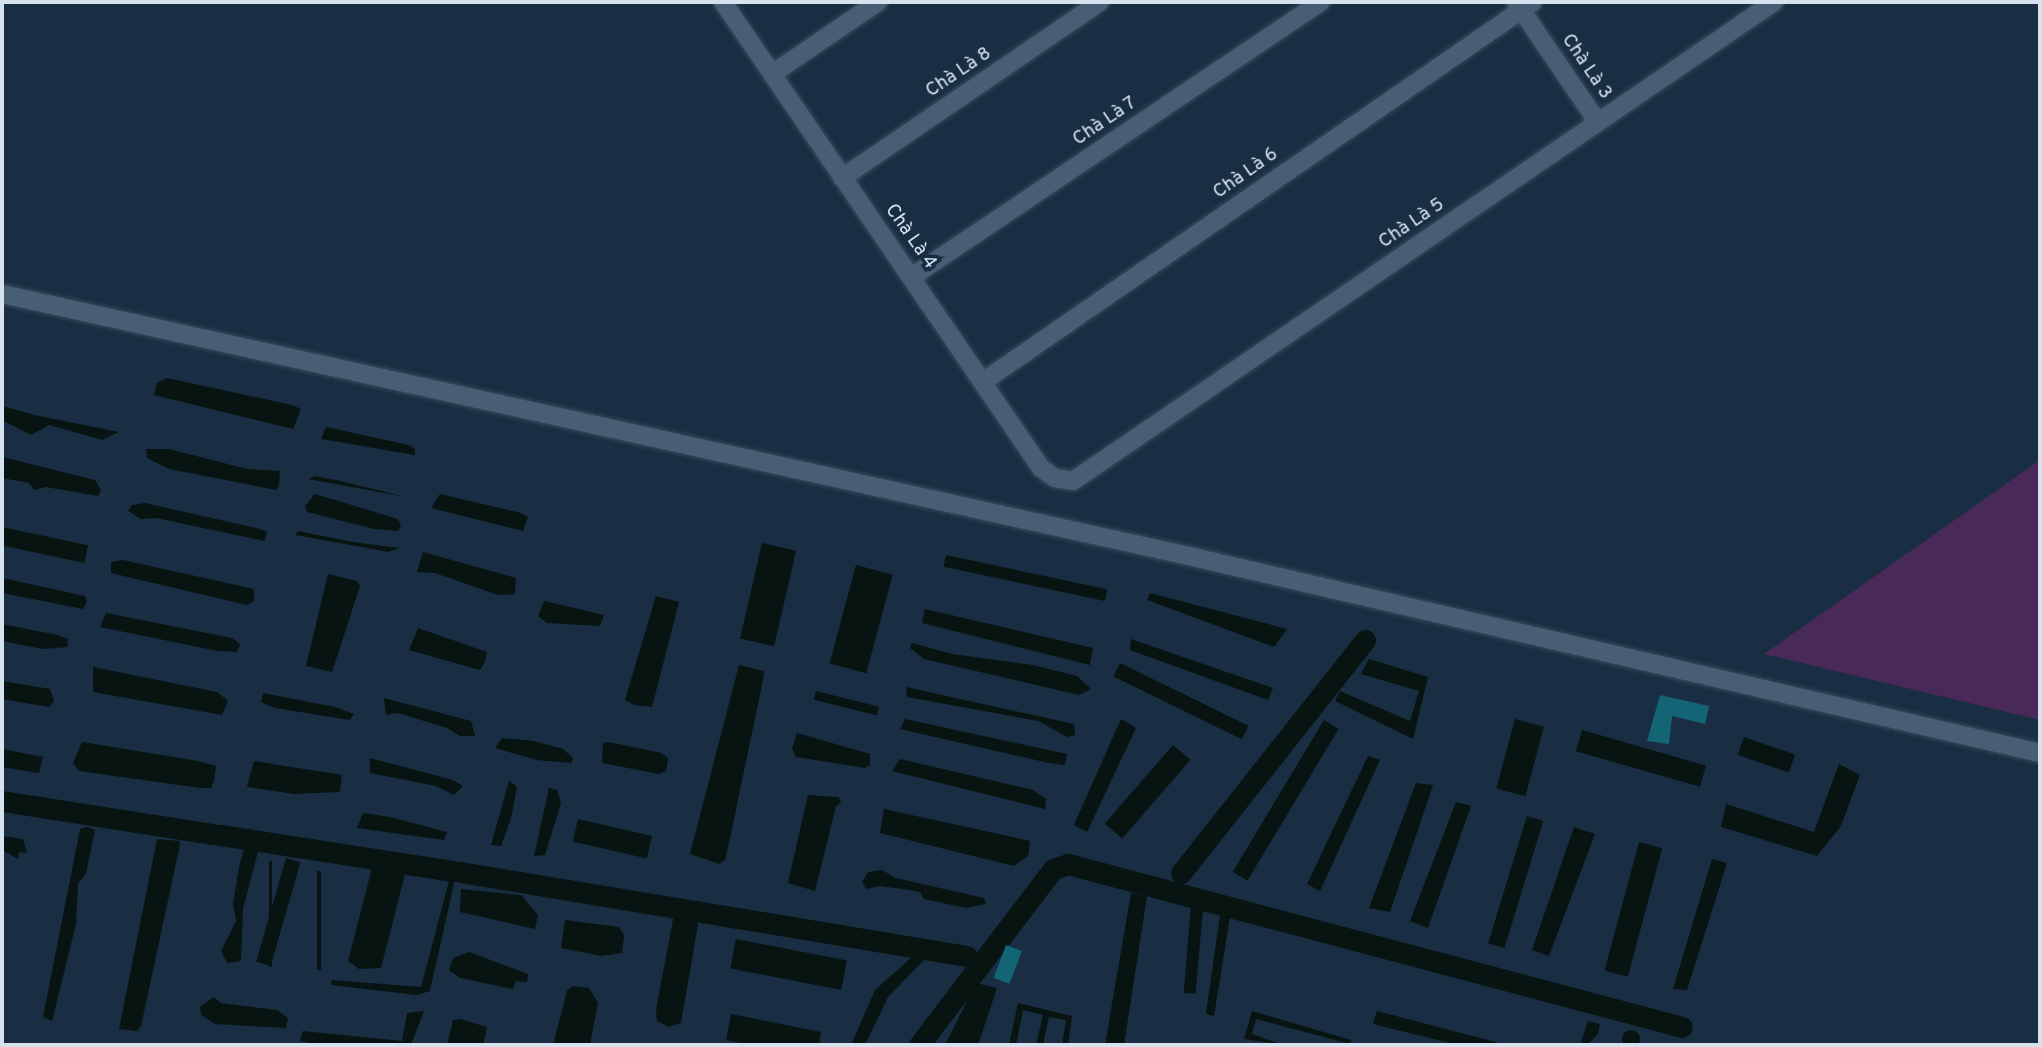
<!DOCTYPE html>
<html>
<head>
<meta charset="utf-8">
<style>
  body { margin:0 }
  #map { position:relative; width:2042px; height:1047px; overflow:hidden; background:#192e42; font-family:Overpass,sans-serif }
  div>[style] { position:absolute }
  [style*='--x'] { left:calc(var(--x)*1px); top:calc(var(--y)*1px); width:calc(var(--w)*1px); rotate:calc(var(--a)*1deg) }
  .green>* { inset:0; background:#492957 }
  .water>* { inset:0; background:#071411; transform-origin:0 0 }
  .round { border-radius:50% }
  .canal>* { height:21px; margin:-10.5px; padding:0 10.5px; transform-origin:10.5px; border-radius:10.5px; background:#071411 }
  .building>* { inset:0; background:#136575; transform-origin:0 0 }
  .roads { filter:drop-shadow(0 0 2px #3a4b5c) drop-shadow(0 0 2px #3a4b5c) }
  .minor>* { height:18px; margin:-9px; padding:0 9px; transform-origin:9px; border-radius:9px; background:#475e74 }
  span { translate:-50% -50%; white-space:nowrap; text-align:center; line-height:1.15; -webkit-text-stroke:7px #192e42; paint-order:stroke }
  .street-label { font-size:19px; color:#d6e3ef }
  .frame { position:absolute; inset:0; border:4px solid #d6e3ef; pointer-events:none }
</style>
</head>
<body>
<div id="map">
  <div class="green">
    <i style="clip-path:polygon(2040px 460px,2040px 720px,1764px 654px)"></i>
  </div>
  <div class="water">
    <i style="clip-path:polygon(167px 378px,292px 405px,301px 409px,293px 429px,154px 395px,157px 383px)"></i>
    <i style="clip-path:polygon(2px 406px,39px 416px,119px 432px,102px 440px,49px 425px,31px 435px,2px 420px)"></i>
    <i style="clip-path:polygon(326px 427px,409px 445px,415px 449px,415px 455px,321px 439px)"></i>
    <i style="clip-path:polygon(146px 449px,169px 449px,247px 469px,280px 471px,279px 485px,276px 490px,169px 469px,147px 458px)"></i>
    <i style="clip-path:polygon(2px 457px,95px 480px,101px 490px,98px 496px,46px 487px,34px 490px,29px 483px,2px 478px)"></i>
    <i style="clip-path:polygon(315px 476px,336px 480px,406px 497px,308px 479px)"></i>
    <i style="clip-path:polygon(315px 494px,398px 519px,401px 526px,398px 531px,374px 529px,307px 512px,305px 506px)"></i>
    <i style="clip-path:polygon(440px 494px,521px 513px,528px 517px,523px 531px,431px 508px)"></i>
    <i style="clip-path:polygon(145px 503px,260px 529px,267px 532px,266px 537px,264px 541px,156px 518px,141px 519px,128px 511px,132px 505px)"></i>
    <i style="left:2px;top:527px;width:88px;height:18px;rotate:12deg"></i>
    <i style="clip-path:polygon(298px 531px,353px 542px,399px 548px,389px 552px,295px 535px)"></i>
    <i style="left:762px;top:543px;width:35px;height:98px;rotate:13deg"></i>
    <i style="clip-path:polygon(423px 552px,516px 578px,515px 594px,498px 595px,435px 573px,417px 572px)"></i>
    <i style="left:946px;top:555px;width:165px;height:12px;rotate:12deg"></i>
    <i style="clip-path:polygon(123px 560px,254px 589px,254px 601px,247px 605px,111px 573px,111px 562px)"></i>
    <i style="left:856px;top:565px;width:38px;height:102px;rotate:15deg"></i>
    <i style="clip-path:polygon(328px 574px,357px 581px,360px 586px,332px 672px,306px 666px)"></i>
    <i style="clip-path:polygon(2px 578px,85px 596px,87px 602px,83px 609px,2px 593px)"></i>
    <i style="clip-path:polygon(1150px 593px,1287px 629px,1274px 647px,1147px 600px)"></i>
    <i style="clip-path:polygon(656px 596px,679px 602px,652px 707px,634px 705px,625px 700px)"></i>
    <i style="clip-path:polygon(544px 601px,583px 610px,604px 615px,600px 626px,547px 623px,538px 616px)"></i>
    <i style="clip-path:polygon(925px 609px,1093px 648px,1090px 665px,922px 623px)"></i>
    <i style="clip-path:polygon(106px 613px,232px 638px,240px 644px,237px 652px,218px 651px,100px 627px)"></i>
    <i style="clip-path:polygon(2px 624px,58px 635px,68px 639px,67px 647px,43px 649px,2px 641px)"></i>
    <i style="clip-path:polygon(418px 628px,487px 652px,484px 664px,480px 670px,409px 650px)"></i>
    <i style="clip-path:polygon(1131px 639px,1273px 688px,1268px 700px,1130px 650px)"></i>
    <i style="clip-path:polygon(912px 643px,952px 654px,1033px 665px,1077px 676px,1091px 689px,1079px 695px,924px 659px,910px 648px)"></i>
    <i style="clip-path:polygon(1369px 659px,1428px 677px,1413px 739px,1335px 701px,1340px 691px,1410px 721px,1419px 691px,1361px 674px)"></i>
    <i style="left:1120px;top:663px;width:143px;height:15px;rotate:26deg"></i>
    <i style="clip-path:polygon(739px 665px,764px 671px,763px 680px,729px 843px,725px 860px,719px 864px,690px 854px)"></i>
    <i style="clip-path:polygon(93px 667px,217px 692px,228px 701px,222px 715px,93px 692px)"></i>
    <i style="clip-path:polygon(2px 681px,50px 689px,54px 702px,49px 707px,2px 699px)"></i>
    <i style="clip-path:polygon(906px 687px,1074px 724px,1075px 735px,1067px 737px,1038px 721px,907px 697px)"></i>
    <i style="left:816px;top:691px;width:65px;height:9px;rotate:14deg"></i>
    <i style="clip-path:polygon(263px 693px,335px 707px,354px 714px,350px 720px,275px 708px,261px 702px)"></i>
    <i style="clip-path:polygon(384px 698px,471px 721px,475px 736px,460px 736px,447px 728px,398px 713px,386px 715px)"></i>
    <i style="clip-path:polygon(905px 719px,1067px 754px,1066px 761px,1064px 765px,1049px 763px,900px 729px)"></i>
    <i style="clip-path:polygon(1121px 719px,1136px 728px,1087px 832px,1074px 825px)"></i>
    <i style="left:1515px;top:719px;width:30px;height:72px;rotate:15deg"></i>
    <i style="left:1324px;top:720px;width:17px;height:177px;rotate:31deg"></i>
    <i style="left:1582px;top:730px;width:129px;height:22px;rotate:16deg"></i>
    <i style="clip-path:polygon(797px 733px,870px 754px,870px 765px,865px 768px,796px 757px,792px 749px)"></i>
    <i style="left:1744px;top:737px;width:54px;height:19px;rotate:19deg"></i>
    <i style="clip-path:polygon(502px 738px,534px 741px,563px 749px,573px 758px,571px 763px,537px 760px,495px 748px)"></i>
    <i style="clip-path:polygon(82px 742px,198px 761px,216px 766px,214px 781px,211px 788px,200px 788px,79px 771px,73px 763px)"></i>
    <i style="clip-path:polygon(609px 742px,661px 753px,668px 758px,666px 771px,659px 774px,602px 763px,603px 743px)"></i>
    <i style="left:1173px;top:745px;width:23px;height:104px;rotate:41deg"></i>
    <i style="clip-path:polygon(2px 749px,43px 757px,39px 773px,2px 767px)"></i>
    <i style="clip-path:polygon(1368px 756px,1380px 760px,1320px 891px,1307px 884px)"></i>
    <i style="clip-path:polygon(370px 758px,453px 780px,463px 786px,454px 795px,436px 786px,370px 773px)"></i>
    <i style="clip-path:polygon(900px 759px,1033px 790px,1046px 799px,1045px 809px,892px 771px)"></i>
    <i style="clip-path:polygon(254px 761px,342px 775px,340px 792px,294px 794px,247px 787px)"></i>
    <i style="clip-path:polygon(1839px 764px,1860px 775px,1841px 826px,1817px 856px,1721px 827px,1726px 804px,1814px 832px)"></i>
    <i style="clip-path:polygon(509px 781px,517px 787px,511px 818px,501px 846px,491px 845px)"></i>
    <i style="clip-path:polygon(1416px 783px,1433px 785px,1390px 912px,1369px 908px)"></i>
    <i style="clip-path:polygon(549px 788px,557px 790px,561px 803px,545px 855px,534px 856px)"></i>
    <i style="clip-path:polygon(808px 795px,839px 797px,841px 803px,836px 806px,815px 891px,788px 883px)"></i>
    <i style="clip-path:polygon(1456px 802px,1471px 806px,1428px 928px,1410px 921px)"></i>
    <i style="clip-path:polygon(884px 809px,1030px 841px,1028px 856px,1014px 866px,880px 833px)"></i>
    <i style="clip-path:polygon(363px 813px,390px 817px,447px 832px,444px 840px,357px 828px)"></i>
    <i style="left:1527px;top:816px;width:17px;height:133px;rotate:17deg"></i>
    <i style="left:578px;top:819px;width:76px;height:23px;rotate:13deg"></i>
    <i style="clip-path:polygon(87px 827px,95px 830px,86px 873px,78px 884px,76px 924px,52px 1021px,43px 1017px,80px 829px)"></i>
    <i style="clip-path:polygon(1574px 827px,1595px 834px,1549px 956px,1532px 950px)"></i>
    <i style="clip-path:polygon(2px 836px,23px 839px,27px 853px,19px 852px,18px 859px,2px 850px)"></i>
    <i style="clip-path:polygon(157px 839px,180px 841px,179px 849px,141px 1026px,137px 1031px,119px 1029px)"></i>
    <i style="left:1639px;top:842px;width:24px;height:133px;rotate:15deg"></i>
    <i style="clip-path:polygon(259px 848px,243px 909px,241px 961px,227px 963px,221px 951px,236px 921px,233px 904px,240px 862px,244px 850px)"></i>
    <i style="left:286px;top:858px;width:15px;height:108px;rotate:16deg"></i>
    <i style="clip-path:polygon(1712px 859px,1727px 863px,1687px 990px,1673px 989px)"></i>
    <i style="left:269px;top:861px;width:3px;height:106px"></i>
    <i style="clip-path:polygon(373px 864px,393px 865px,405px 874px,381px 968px,359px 969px,348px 961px)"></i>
    <i style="clip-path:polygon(882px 870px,896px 878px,984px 898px,986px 904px,966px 908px,924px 899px,920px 892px,910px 890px,879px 886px,866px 889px,862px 882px,868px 872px)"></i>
    <i style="left:317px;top:871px;width:4px;height:99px"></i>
    <i style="clip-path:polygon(455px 879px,430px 991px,417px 995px,331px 985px,332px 980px,421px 987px,449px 881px)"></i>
    <i style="clip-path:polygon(461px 889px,521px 895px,538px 915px,535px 929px,460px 912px)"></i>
    <i style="clip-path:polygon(1131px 893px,1147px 896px,1124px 1045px,1105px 1045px)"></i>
    <i style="left:1191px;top:908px;width:12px;height:85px;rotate:5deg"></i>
    <i style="clip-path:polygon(680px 911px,692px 915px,698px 924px,681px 1023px,668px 1027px,657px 1021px,656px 1010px,674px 914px)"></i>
    <i style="clip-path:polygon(1220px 915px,1230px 917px,1214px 1016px,1206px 1014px)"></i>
    <i style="clip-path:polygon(565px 920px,619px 927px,624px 935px,622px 953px,601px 956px,561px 948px)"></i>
    <i style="left:736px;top:939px;width:113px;height:30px;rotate:11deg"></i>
    <i style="clip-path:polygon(921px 949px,929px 955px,888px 997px,865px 1045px,851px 1045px,875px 990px)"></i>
    <i style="clip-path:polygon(469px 952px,528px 974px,527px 982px,516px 981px,513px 989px,460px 978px,449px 970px,453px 958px)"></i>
    <i style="clip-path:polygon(976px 983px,997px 988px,978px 1045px,945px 1045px)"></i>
    <i style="clip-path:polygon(572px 986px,589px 988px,598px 1003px,590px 1045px,553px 1045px,567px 991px)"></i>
    <i style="clip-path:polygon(214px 997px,221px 1003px,277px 1010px,288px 1018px,286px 1028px,215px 1024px,201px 1015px,200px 1007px)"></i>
    <i style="clip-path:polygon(1018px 1003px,1072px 1016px,1068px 1045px,1062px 1045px,1066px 1020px,1049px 1017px,1043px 1045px,1036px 1045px,1043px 1015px,1023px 1010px,1016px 1045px,1009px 1045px)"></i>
    <i style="clip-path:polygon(424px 1011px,411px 1045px,322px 1045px,300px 1041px,303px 1031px,402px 1041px,407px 1013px)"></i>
    <i style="clip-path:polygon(1252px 1011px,1351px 1040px,1350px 1044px,1256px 1019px,1252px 1034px,1284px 1045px,1244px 1039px)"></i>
    <i style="clip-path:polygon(1377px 1011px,1507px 1045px,1458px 1045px,1373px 1024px)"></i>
    <i style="clip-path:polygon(731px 1014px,821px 1032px,819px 1045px,750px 1045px,726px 1040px)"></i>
    <i style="clip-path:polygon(460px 1019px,487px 1027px,483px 1045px,447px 1045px,453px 1020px)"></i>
    <i style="clip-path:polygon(1588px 1021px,1600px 1024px,1598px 1034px,1587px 1045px,1580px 1045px)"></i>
    <i class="round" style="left:1622px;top:1030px;width:18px;height:18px"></i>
  </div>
  <div class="canal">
    <i style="--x:2;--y:801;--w:214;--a:8.9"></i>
    <i style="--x:220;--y:835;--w:236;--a:8.8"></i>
    <i style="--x:460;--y:872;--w:514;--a:9.41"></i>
    <i style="--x:1181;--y:873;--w:297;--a:-51.7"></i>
    <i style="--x:919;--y:1045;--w:221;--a:-52.7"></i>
    <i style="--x:1053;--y:869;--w:16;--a:-18"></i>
    <i style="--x:1068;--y:864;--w:635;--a:14.87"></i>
  </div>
  <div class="building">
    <i style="clip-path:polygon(1660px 695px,1709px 706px,1705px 724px,1672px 716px,1669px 744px,1647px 741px)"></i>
    <i style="left:1006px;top:945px;width:17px;height:35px;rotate:21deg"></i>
  </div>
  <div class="roads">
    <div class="minor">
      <i style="--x:723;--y:2;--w:564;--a:55.69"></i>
      <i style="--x:1041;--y:468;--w:17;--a:36"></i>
      <i style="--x:1055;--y:478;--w:18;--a:9"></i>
      <i style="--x:1073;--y:481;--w:849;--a:-34.35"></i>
      <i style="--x:1516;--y:2;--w:144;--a:55.8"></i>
      <i style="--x:772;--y:74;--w:128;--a:-34.2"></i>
      <i style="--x:842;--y:178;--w:312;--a:-34.3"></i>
      <i style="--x:913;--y:276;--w:491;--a:-33.9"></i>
      <i style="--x:2;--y:294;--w:1220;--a:12.45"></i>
      <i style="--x:1193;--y:557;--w:869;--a:13.03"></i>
      <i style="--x:984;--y:381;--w:667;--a:-34.62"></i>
    </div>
  </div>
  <div class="street-label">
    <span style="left:1586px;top:67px;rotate:56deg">Chà Là 3</span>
    <span style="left:959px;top:73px;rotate:-34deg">Chà Là 8</span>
    <span style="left:1105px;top:122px;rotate:-34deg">Chà Là 7</span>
    <span style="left:1246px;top:174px;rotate:-35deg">Chà Là 6</span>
    <span style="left:1412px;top:224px;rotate:-34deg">Chà Là 5</span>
    <span style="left:910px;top:237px;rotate:55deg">Chà Là 4</span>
  </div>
  <div class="frame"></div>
</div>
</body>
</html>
